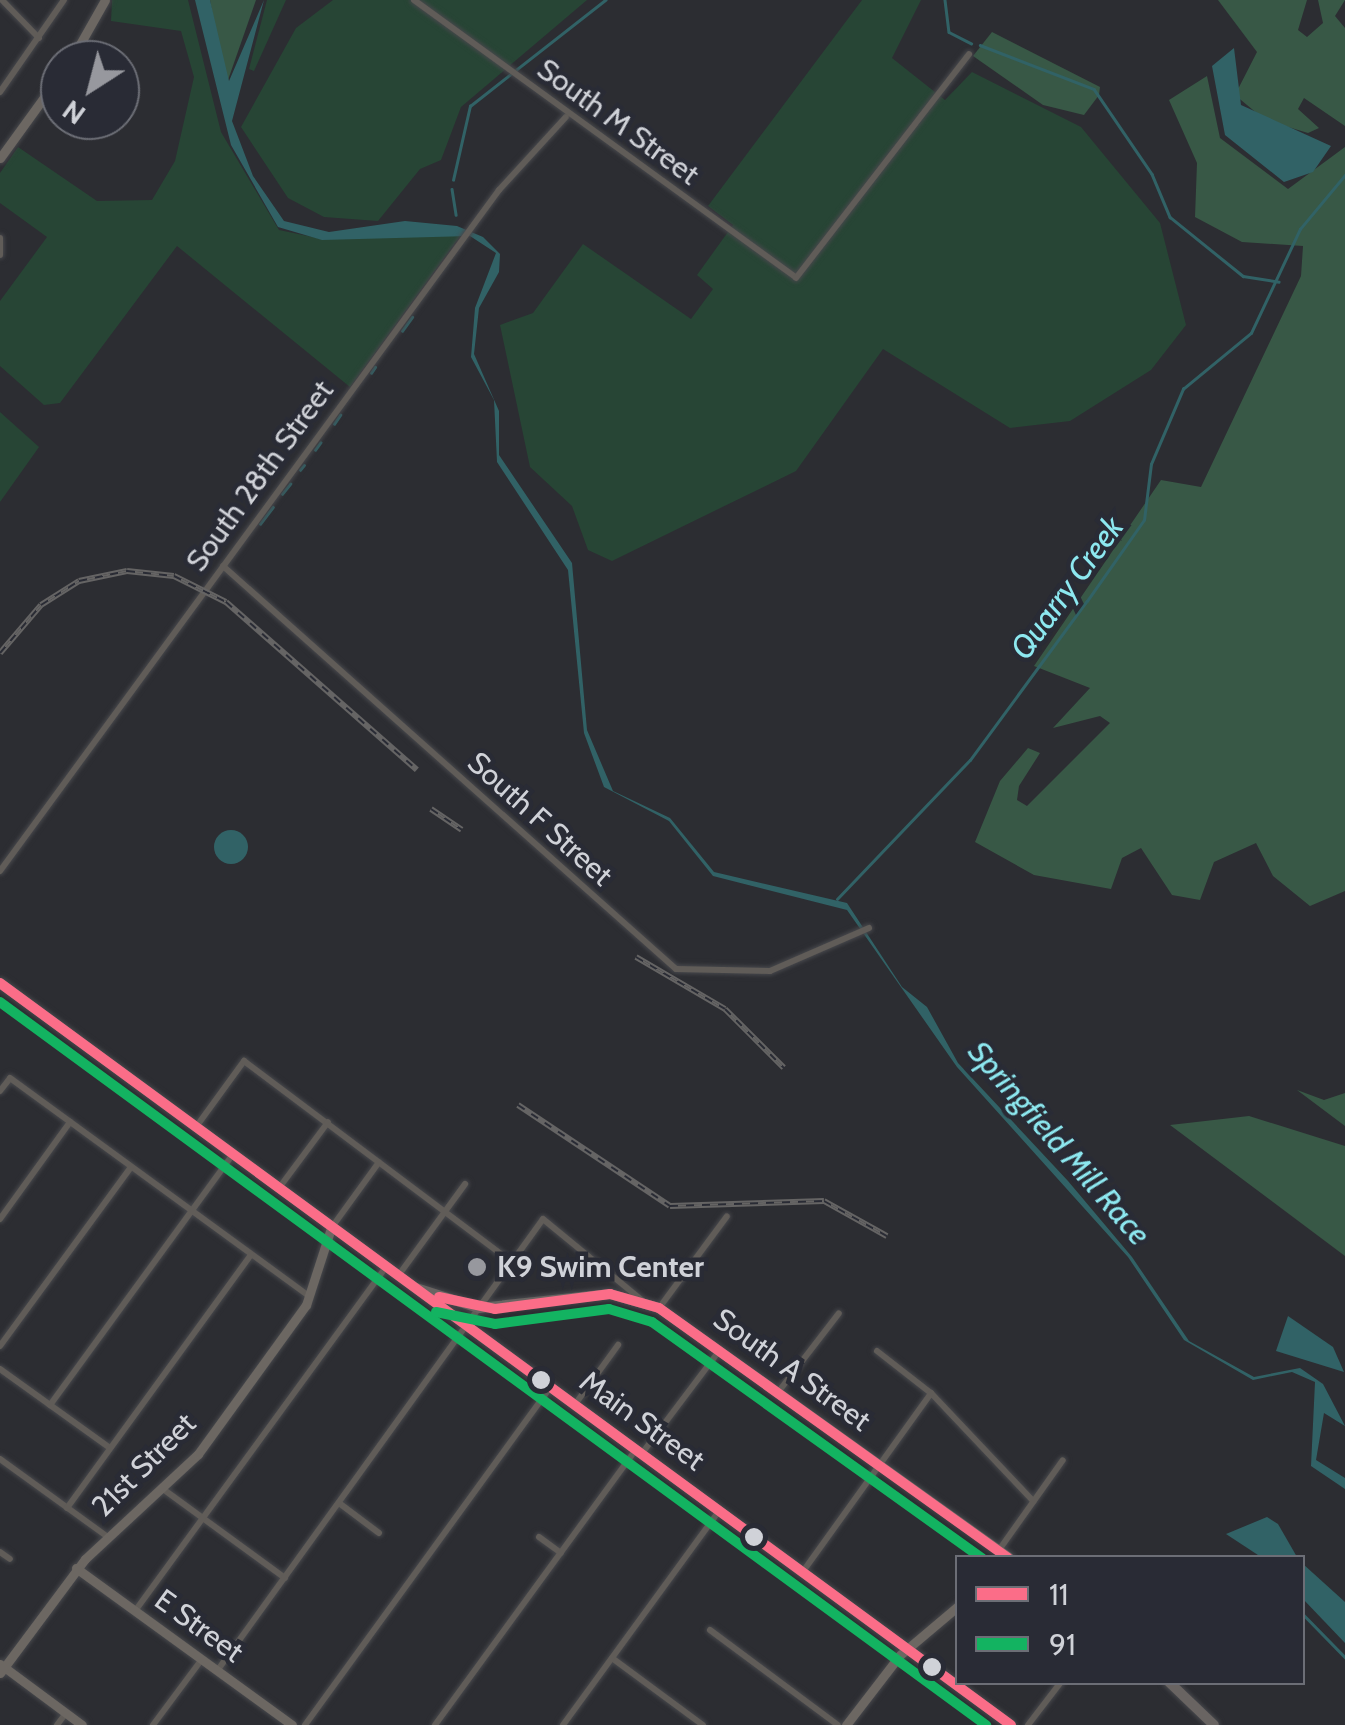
<!DOCTYPE html>
<html>
<head>
<meta charset="utf-8">
<style>
  body { margin:0 }
  #map { position:relative; width:1345px; height:1725px; overflow:hidden; background:#2c2d32; font-family:Cabin,sans-serif }
  div>[style] { position:absolute }
  [style*='--x'] { left:calc(var(--x)*1px); top:calc(var(--y)*1px); width:calc(var(--w)*1px); rotate:calc(var(--a)*1deg) }
  .green>* { inset:0; background:#274535 }
  .forest>* { inset:0; background:#385846 }
  .water>* { inset:0; background:#316266 }
  .round { border-radius:50% }
  .stream>* { height:2.5px; margin:-1.25px; padding:0 1.25px; transform-origin:1.25px; border-radius:1.25px; background:#316266 }
  .roads { filter:drop-shadow(0 0 2px #47484c) drop-shadow(0 0 2px #47484c) }
  .street>* { height:6px; margin:-3px; padding:0 3px; transform-origin:3px; border-radius:3px; background:#605c58 }
  .secondary>* { height:9px; margin:-4.5px; padding:0 4.5px; transform-origin:4.5px; border-radius:4.5px; background:#6c6762 }
  .primary>* { height:10px; margin:-5px; padding:0 5px; transform-origin:5px; border-radius:5px; background:#696462 }
  .rail>* { height:6px; margin-top:-3px; transform-origin:0; background:repeating-linear-gradient(90deg,#292b35 0 8px,#656464 0 16px); box-sizing:border-box; border-block:2px solid #656464 }
  .bus-1>* { height:10px; margin:-5px; padding:0 5px; transform-origin:5px; border-radius:5px; background:#fb6d88 }
  .bus-2>* { height:10px; margin:-5px; padding:0 5px; transform-origin:5px; border-radius:5px; background:#13b361 }
  .dots>* { width:28px; height:28px; translate:-50% -50%; box-sizing:border-box; border:5px solid #292b35; border-radius:50% }
  span { translate:-50% -50%; white-space:nowrap; text-align:center; line-height:1.15; -webkit-text-stroke:9px #292b35; paint-order:stroke }
  .street-label { font-size:30px; color:#d0d2d8 }
  .poi-label { font-size:30px; color:#d0d2d8; font-weight:700 }
  .left { translate:0 -50%; text-align:left }
  .water-label { font-size:32px; color:#8de8f0; font-style:italic }
  .legend { position:absolute; left:955px; top:1555px; width:350px; height:130px; box-sizing:border-box; background:#292b35; border:2px solid #6c6e76; margin:0; padding:12px 18px; list-style:none; font-size:30px; color:#d0d2d8 }
  .legend li { display:flex; align-items:center; gap:20px; height:50px }
  .legend b { width:50px; border:2px solid #6c6e76 }
  .north { position:absolute; left:40px; top:40px; width:100px; height:100px; box-sizing:border-box; background:#292b35; border:2px solid #6c6e76; border-radius:50%; rotate:216deg; font-size:28px; font-weight:700; line-height:40px; text-align:center; color:#d0d2d8 }
  .north::after { content:''; display:block; margin:auto; width:35px; height:45px; background:#97989e; clip-path:polygon(50% 0,100% 100%,50% 72%,0 100%) }
</style>
</head>
<body>
<div id="map">
  <div class="green">
    <i style="clip-path:polygon(112px 0,188px 0,221px 132px,279px 230px,322px 239px,463px 232px,350px 387px,177px 246px,60px 403px,44px 405px,0 366px,0 301px,47px 237px,0 203px,0 173px,18px 147px,97px 201px,152px 200px,175px 161px,194px 77px,181px 31px,111px 21px)"></i>
    <i style="clip-path:polygon(267px 0,286px 0,254px 71px,249px 69px)"></i>
    <i style="clip-path:polygon(333px 0,587px 0,461px 107px,441px 160px,420px 169px,378px 221px,324px 217px,288px 198px,241px 127px,296px 28px)"></i>
    <i style="clip-path:polygon(862px 0,921px 0,892px 58px,945px 100px,972px 72px,1081px 127px,1160px 223px,1186px 325px,1151px 370px,1070px 421px,1010px 428px,883px 349px,796px 471px,612px 561px,588px 550px,572px 506px,530px 467px,500px 325px,533px 313px,583px 244px,691px 319px,713px 289px,697px 275px,733px 225px,708px 206px)"></i>
    <i style="clip-path:polygon(0 412px,39px 447px,0 502px)"></i>
  </div>
  <div class="forest">
    <i style="clip-path:polygon(210px 0,256px 0,228px 80px,221px 61px)"></i>
    <i style="clip-path:polygon(1218px 0,1307px 0,1298px 30px,1307px 37px,1323px 23px,1318px 0,1345px 0,1335px 16px,1345px 28px,1345px 126px,1304px 98px,1298px 109px,1319px 128px,1308px 133px,1265px 120px,1235px 95px,1257px 52px)"></i>
    <i style="clip-path:polygon(992px 32px,1100px 87px,1099px 95px,1084px 115px,1043px 105px,973px 56px)"></i>
    <i style="clip-path:polygon(1207px 76px,1220px 138px,1288px 189px,1345px 147px,1345px 891px,1310px 906px,1273px 876px,1256px 843px,1214px 862px,1200px 900px,1172px 895px,1141px 848px,1122px 858px,1111px 889px,1034px 875px,975px 842px,1000px 781px,1028px 748px,1040px 753px,1019px 786px,1017px 800px,1027px 806px,1110px 723px,1100px 716px,1053px 728px,1090px 688px,1034px 666px,1161px 480px,1201px 487px,1301px 276px,1303px 246px,1242px 242px,1195px 217px,1197px 163px,1169px 100px)"></i>
    <i style="clip-path:polygon(1297px 1090px,1324px 1100px,1345px 1093px,1345px 1126px)"></i>
    <i style="clip-path:polygon(1249px 1116px,1345px 1146px,1345px 1256px,1170px 1125px)"></i>
  </div>
  <div class="water">
    <i style="clip-path:polygon(195px 0,210px 0,229px 81px,264px 0,232px 121px,253px 176px,284px 221px,329px 232px,405px 221px,457px 226px,483px 237px,500px 254px,499px 272px,479px 308px,474px 354px,499px 411px,499px 455px,572px 563px,587px 730px,613px 791px,670px 818px,714px 872px,847px 903px,902px 987px,927px 1007px,958px 1063px,1068px 1181px,1132px 1257px,1189px 1341px,1254px 1377px,1300px 1368px,1323px 1384px,1345px 1426px,1324px 1413px,1316px 1460px,1345px 1478px,1345px 1489px,1311px 1466px,1315px 1382px,1292px 1372px,1253px 1380px,1184px 1340px,1128px 1257px,957px 1067px,847px 910px,713px 876px,669px 821px,604px 787px,584px 733px,568px 570px,497px 462px,494px 400px,471px 357px,475px 308px,496px 253px,470px 236px,322px 240px,278px 227px,231px 145px)"></i>
    <i style="clip-path:polygon(1234px 48px,1241px 105px,1331px 146px,1313px 172px,1284px 182px,1225px 135px,1212px 66px)"></i>
    <i class="round" style="left:214px;top:830px;width:34px;height:34px"></i>
    <i style="clip-path:polygon(1288px 1316px,1333px 1347px,1344px 1372px,1276px 1351px)"></i>
    <i style="clip-path:polygon(1267px 1517px,1278px 1524px,1297px 1557px,1261px 1557px,1226px 1534px)"></i>
    <i style="clip-path:polygon(1303px 1564px,1345px 1602px,1345px 1643px,1303px 1599px)"></i>
  </div>
  <div class="stream">
    <i style="--x:945;--y:0;--w:32;--a:83"></i>
    <i style="--x:949;--y:32;--w:25;--a:27"></i>
    <i style="--x:980;--y:45;--w:122;--a:21.1"></i>
    <i style="--x:1094;--y:89;--w:103;--a:55.7"></i>
    <i style="--x:1152;--y:174;--w:47;--a:67.3"></i>
    <i style="--x:1170;--y:217;--w:94;--a:38.9"></i>
    <i style="--x:1243;--y:276;--w:36;--a:9"></i>
    <i style="--x:453;--y:180;--w:76;--a:-77.1"></i>
    <i style="--x:470;--y:106;--w:172;--a:-38.1"></i>
    <i style="--x:452;--y:189;--w:26;--a:81"></i>
    <i style="--x:402;--y:331;--w:17;--a:-54"></i>
    <i style="--x:371;--y:373;--w:7;--a:-56"></i>
    <i style="--x:334;--y:424;--w:11;--a:-56"></i>
    <i style="--x:315;--y:450;--w:9;--a:-54"></i>
    <i style="--x:300;--y:470;--w:6;--a:-51"></i>
    <i style="--x:282;--y:494;--w:13;--a:-51"></i>
    <i style="--x:260;--y:524;--w:21;--a:-53"></i>
    <i style="--x:837;--y:899;--w:192;--a:-46.3"></i>
    <i style="--x:970;--y:760;--w:197;--a:-53.7"></i>
    <i style="--x:1087;--y:601;--w:99;--a:-54.9"></i>
    <i style="--x:1144;--y:520;--w:56;--a:-82.9"></i>
    <i style="--x:1151;--y:464;--w:82;--a:-66.9"></i>
    <i style="--x:1183;--y:389;--w:88;--a:-39.5"></i>
    <i style="--x:1251;--y:333;--w:115;--a:-64.8"></i>
    <i style="--x:1300;--y:229;--w:70;--a:-50.2"></i>
    <i style="--x:1302;--y:1613;--w:62;--a:45.7"></i>
  </div>
  <div class="roads">
    <div class="street">
      <i style="--x:2;--y:0;--w:53;--a:45.8"></i>
      <i style="--x:414;--y:0;--w:472;--a:36"></i>
      <i style="--x:796;--y:278;--w:283;--a:-52.3"></i>
      <i style="--x:0;--y:92;--w:112;--a:-55.2"></i>
      <i style="--x:0;--y:238;--w:17;--a:90"></i>
      <i style="--x:223;--y:566;--w:606;--a:41.66"></i>
      <i style="--x:676;--y:969;--w:94;--a:1.2"></i>
      <i style="--x:770;--y:971;--w:108;--a:-23.5"></i>
      <i style="--x:0;--y:871;--w:844;--a:-53.77"></i>
      <i style="--x:499;--y:190;--w:99;--a:-47.5"></i>
      <i style="--x:0;--y:1091;--w:16;--a:-52"></i>
      <i style="--x:10;--y:1078;--w:371;--a:36.1"></i>
      <i style="--x:196;--y:1127;--w:82;--a:-54"></i>
      <i style="--x:244;--y:1061;--w:335;--a:36.9"></i>
      <i style="--x:279;--y:1188;--w:82;--a:-53.4"></i>
      <i style="--x:0;--y:1219;--w:120;--a:-54.2"></i>
      <i style="--x:332;--y:1227;--w:80;--a:-54.1"></i>
      <i style="--x:398;--y:1276;--w:114;--a:-53.9"></i>
      <i style="--x:659;--y:1308;--w:114;--a:-53.5"></i>
      <i style="--x:0;--y:1346;--w:222;--a:-53.8"></i>
      <i style="--x:877;--y:1351;--w:68;--a:37.9"></i>
      <i style="--x:931;--y:1393;--w:149;--a:46.6"></i>
      <i style="--x:0;--y:1369;--w:135;--a:35.7"></i>
      <i style="--x:779;--y:1391;--w:98;--a:-52.4"></i>
      <i style="--x:576;--y:1403;--w:72;--a:-54.1"></i>
      <i style="--x:50;--y:1405;--w:309;--a:-53.9"></i>
      <i style="--x:643;--y:1452;--w:128;--a:-53"></i>
      <i style="--x:0;--y:1459;--w:135;--a:35.9"></i>
      <i style="--x:163;--y:1489;--w:151;--a:36.1"></i>
      <i style="--x:339;--y:1503;--w:50;--a:36.9"></i>
      <i style="--x:67;--y:1508;--w:313;--a:-54"></i>
      <i style="--x:539;--y:1537;--w:27;--a:36"></i>
      <i style="--x:999;--y:1550;--w:110;--a:-54.6"></i>
      <i style="--x:0;--y:1552;--w:12;--a:35"></i>
      <i style="--x:804;--y:1570;--w:218;--a:-54.3"></i>
      <i style="--x:135;--y:1611;--w:424;--a:-53.9"></i>
      <i style="--x:710;--y:1630;--w:159;--a:36.6"></i>
      <i style="--x:612;--y:1658;--w:113;--a:36.4"></i>
      <i style="--x:217;--y:1671;--w:557;--a:-54.2"></i>
      <i style="--x:543;--y:1219;--w:131;--a:39.4"></i>
      <i style="--x:57;--y:1725;--w:15;--a:-53"></i>
      <i style="--x:153;--y:1725;--w:82;--a:-53.4"></i>
      <i style="--x:305;--y:1725;--w:418;--a:-54"></i>
      <i style="--x:435;--y:1725;--w:341;--a:-53.9"></i>
      <i style="--x:563;--y:1725;--w:266;--a:-53.9"></i>
      <i style="--x:1028;--y:1725;--w:54;--a:-52.5"></i>
    </div>
    <div class="secondary">
      <i style="--x:71;--y:60;--w:69;--a:-60.5"></i>
      <i style="--x:0;--y:158;--w:102;--a:-54.1"></i>
      <i style="--x:76;--y:1568;--w:267;--a:36"></i>
      <i style="--x:0;--y:1664;--w:102;--a:36.6"></i>
      <i style="--x:0;--y:1673;--w:142;--a:-53.3"></i>
      <i style="--x:85;--y:1559;--w:154;--a:-42.9"></i>
      <i style="--x:198;--y:1454;--w:184;--a:-54.1"></i>
      <i style="--x:306;--y:1305;--w:81;--a:-72"></i>
      <i style="--x:846;--y:1725;--w:88;--a:-52.4"></i>
      <i style="--x:900;--y:1655;--w:76;--a:-40.2"></i>
    </div>
    <div class="primary">
      <i style="--x:0;--y:983;--w:1254;--a:36.28"></i>
      <i style="--x:416;--y:1288;--w:66;--a:17.6"></i>
      <i style="--x:479;--y:1308;--w:132;--a:-6.1"></i>
      <i style="--x:610;--y:1294;--w:51;--a:15.9"></i>
      <i style="--x:659;--y:1308;--w:430;--a:35.5"></i>
      <i style="--x:1169;--y:1682;--w:62;--a:43.7"></i>
    </div>
  </div>
  <div class="rail">
    <i style="--x:0;--y:653;--w:63;--a:-49.5"></i>
    <i style="--x:41;--y:605;--w:45;--a:-32.3"></i>
    <i style="--x:79;--y:581;--w:49;--a:-11.8"></i>
    <i style="--x:127;--y:571;--w:47;--a:6.1"></i>
    <i style="--x:174;--y:576;--w:58;--a:26.6"></i>
    <i style="--x:226;--y:602;--w:254;--a:41.3"></i>
    <i style="--x:431;--y:809;--w:37;--a:34"></i>
    <i style="--x:636;--y:957;--w:103;--a:30.3"></i>
    <i style="--x:725;--y:1009;--w:83;--a:45"></i>
    <i style="--x:518;--y:1105;--w:182;--a:33.6"></i>
    <i style="--x:670;--y:1206;--w:154;--a:-1.9"></i>
    <i style="--x:824;--y:1201;--w:72;--a:29.1"></i>
  </div>
  <div class="bus-1">
    <i style="--x:0;--y:983;--w:1254;--a:36.28"></i>
    <i style="--x:439;--y:1297;--w:57;--a:12.1"></i>
    <i style="--x:495;--y:1309;--w:116;--a:-7.4"></i>
    <i style="--x:610;--y:1294;--w:51;--a:15.9"></i>
    <i style="--x:659;--y:1308;--w:429;--a:35.6"></i>
  </div>
  <div class="bus-2">
    <i style="--x:0;--y:1002;--w:1223;--a:36.25"></i>
    <i style="--x:436;--y:1312;--w:60;--a:11.5"></i>
    <i style="--x:495;--y:1324;--w:115;--a:-7.5"></i>
    <i style="--x:609;--y:1309;--w:45;--a:16.8"></i>
    <i style="--x:652;--y:1322;--w:406;--a:35.6"></i>
  </div>
  <div class="dots">
    <i style="left:477px;top:1267px;background:#97989e"></i>
    <i style="left:541px;top:1380px;background:#d0d2d8"></i>
    <i style="left:754px;top:1537px;background:#d0d2d8"></i>
    <i style="left:932px;top:1667px;background:#d0d2d8"></i>
  </div>
  <div class="street-label">
    <span style="left:618px;top:122px;rotate:36deg">South M Street</span>
    <span style="left:260px;top:476px;rotate:-54deg">South 28th Street</span>
    <span style="left:540px;top:819px;rotate:42deg">South F Street</span>
    <span style="left:792px;top:1370px;rotate:36deg">South A Street</span>
    <span style="left:642px;top:1421px;rotate:36deg">Main Street</span>
    <span style="left:144px;top:1465px;rotate:-45deg">21st Street</span>
    <span style="left:199px;top:1626px;rotate:36deg">E Street</span>
  </div>
  <div class="poi-label">
    <span class="left" style="left:497px;top:1267px">K9 Swim Center</span>
  </div>
  <div class="water-label">
    <span style="left:1067px;top:588px;rotate:-54deg">Quarry Creek</span>
    <span style="left:1059px;top:1143px;rotate:49deg">Springfield Mill Race</span>
  </div>
  <ul class="legend">
  <li><b style="height:12px;background:#fb6d88"></b>11</li>
  <li><b style="height:12px;background:#13b361"></b>91</li>
  </ul>
  <div class="north">N</div>
</div>
</body>
</html>
